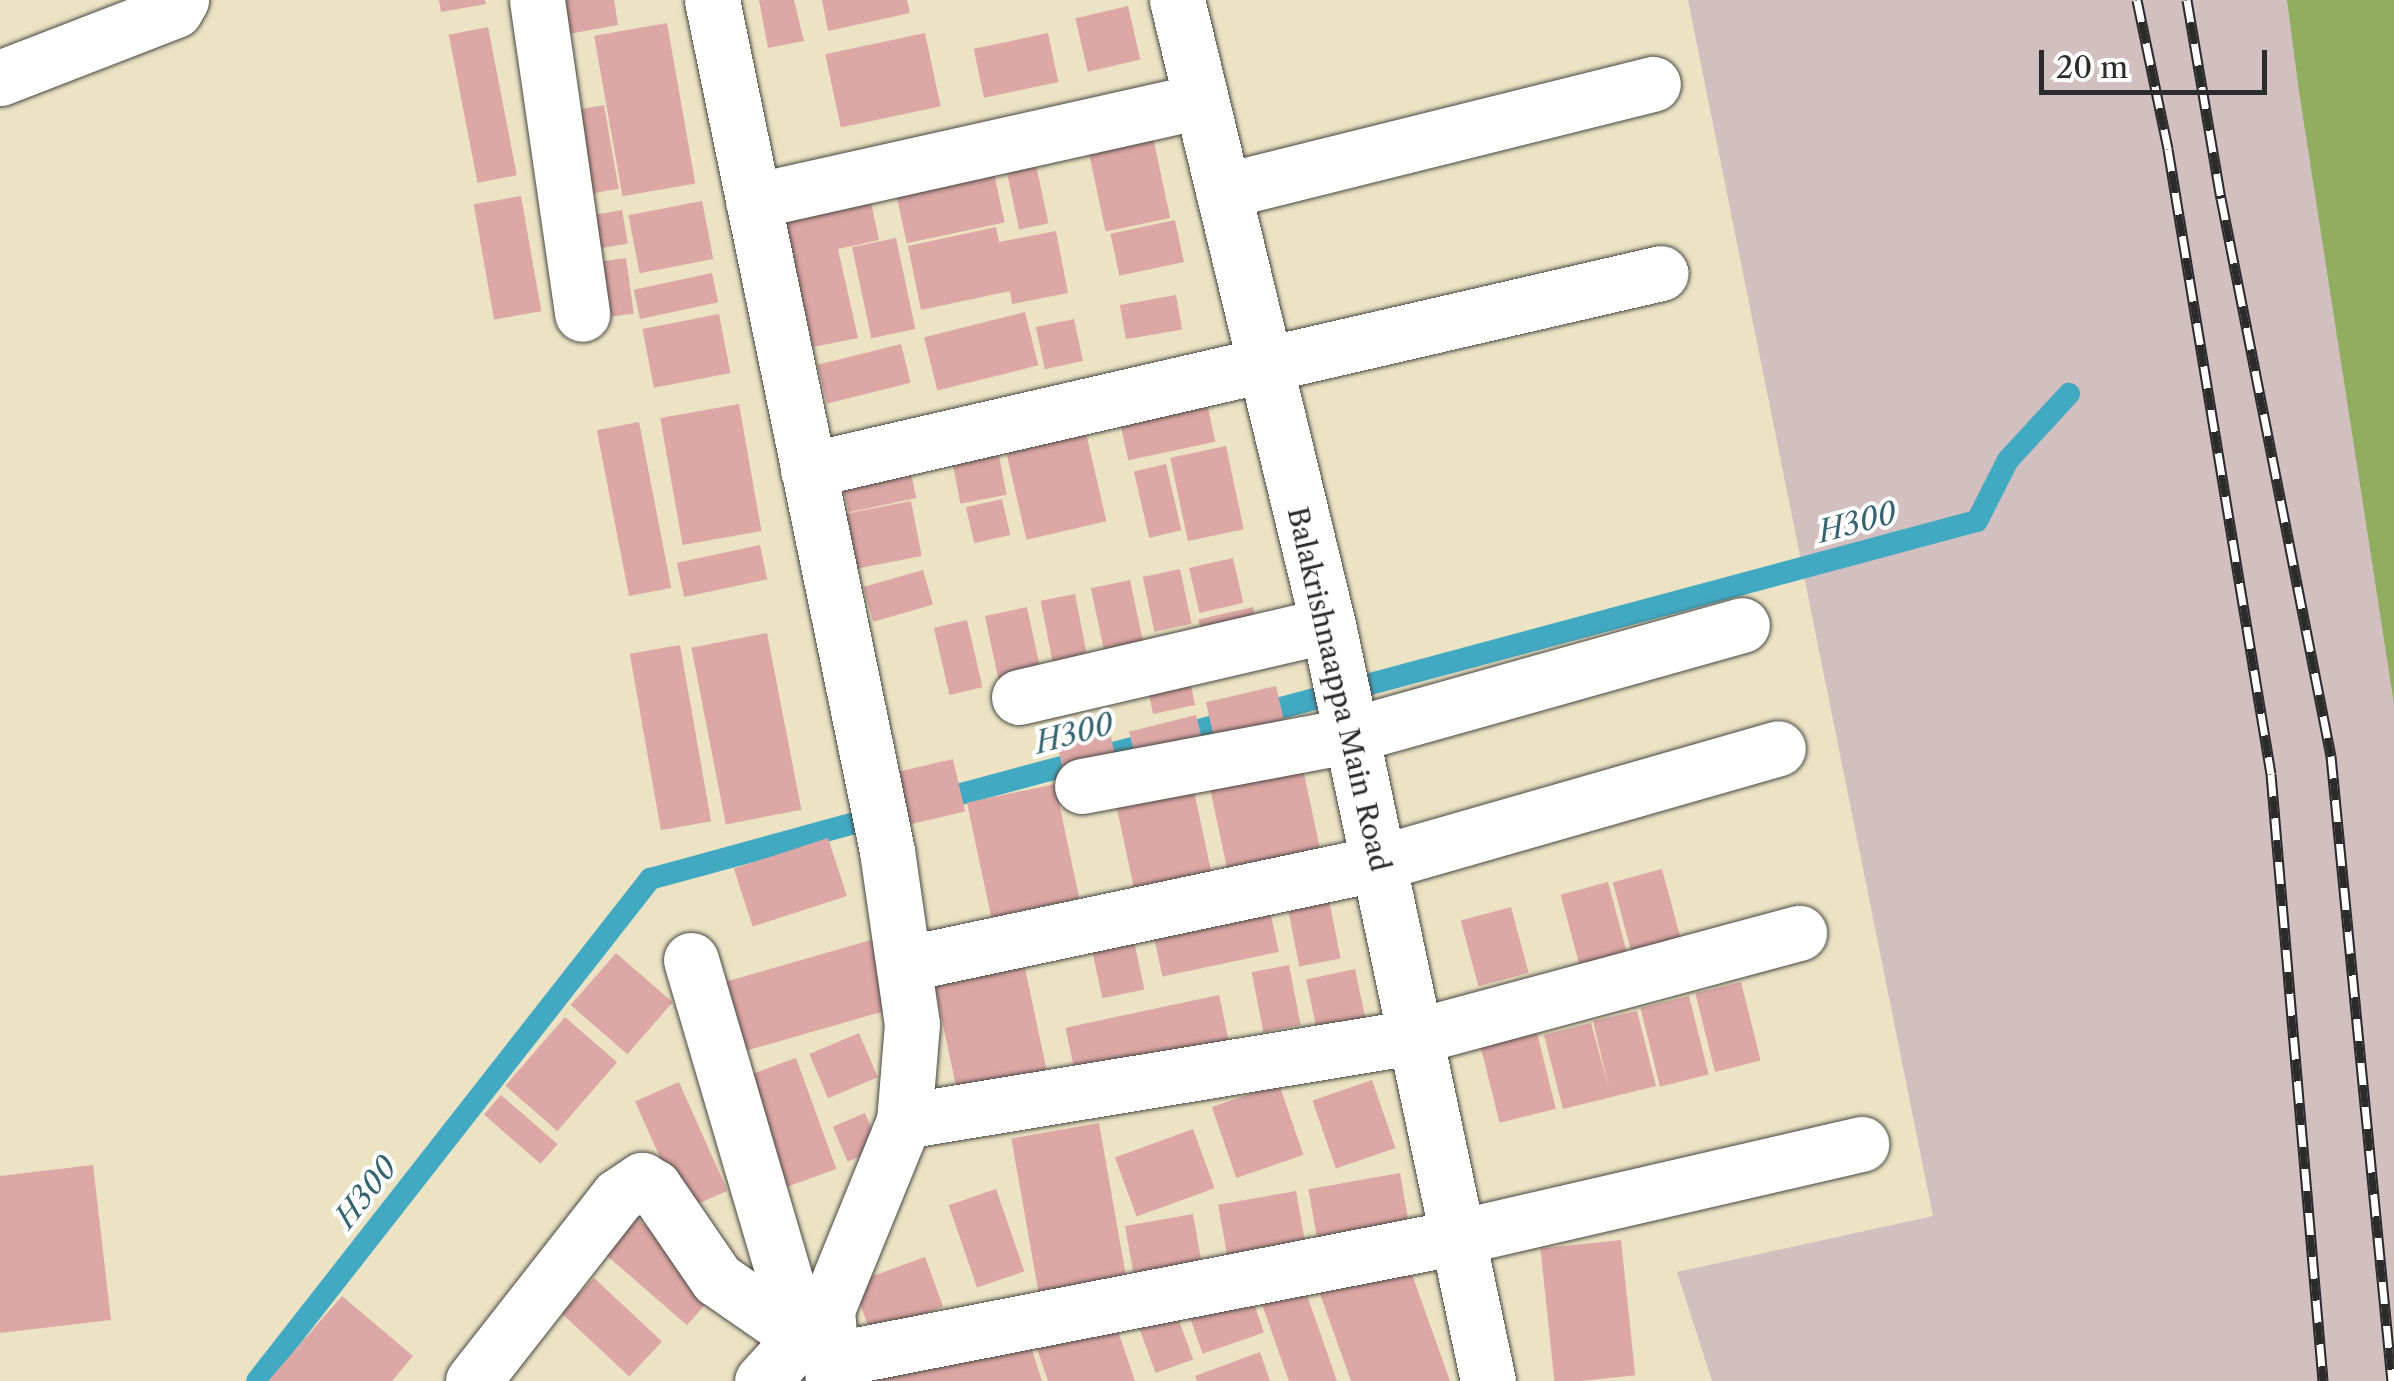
<!DOCTYPE html>
<html>
<head>
<meta charset="utf-8">
<style>
  body { margin:0 }
  #map { position:relative; width:2394px; height:1381px; overflow:hidden; background:#ece3c4; font-family:"Libre Caslon Text",serif }
  div>[style] { position:absolute }
  [style*='--x'] { left:calc(var(--x)*1px); top:calc(var(--y)*1px); width:calc(var(--w)*1px); rotate:calc(var(--a)*1deg) }
  .industrial>* { inset:0; background:#d2bfbf }
  .forest>* { inset:0; background:#90ad60 }
  .stream>* { height:22px; margin:-11px; padding:0 11px; transform-origin:11px; border-radius:11px; background:#42a9c2 }
  .building>* { inset:0; background:#dca7a5; transform-origin:0 0 }
  .roads { filter:drop-shadow(0 0 2px #484742) drop-shadow(0 0 2px #484742) }
  .minor>* { height:55px; margin:-27.5px; padding:0 27.5px; transform-origin:27.5px; border-radius:27.5px; background:#fff }
  .tertiary>* { height:55px; margin:-27.5px; padding:0 27.5px; transform-origin:27.5px; border-radius:27.5px; background:#fff }
  .rail>* { height:11px; margin-top:-5.5px; transform-origin:0; background:repeating-linear-gradient(90deg,#fff 0 22px,#2b2b2b 0 44px); box-sizing:border-box; border-block:2px solid #2b2b2b }
  span { translate:-50% -50%; white-space:nowrap; text-align:center; line-height:1.15; -webkit-text-stroke:8px #fff; paint-order:stroke }
  .street-label { font-size:28px; color:#2b2b2b }
  .water-label { font-size:30px; color:#35646f; font-style:italic }
  .scale { position:absolute; left:2039px; top:50px; width:228px; height:45px; box-sizing:border-box; border:5px solid #2b2b2b; border-top:0; padding-left:12px; font-size:30px; line-height:35px; white-space:nowrap; color:#2b2b2b; -webkit-text-stroke:8px #fff; paint-order:stroke }
</style>
</head>
<body>
<div id="map">
  <div class="industrial">
    <i style="clip-path:polygon(1688px 0,2394px 0,2394px 1381px,1712px 1381px,1677px 1272px,1933px 1216px)"></i>
  </div>
  <div class="forest">
    <i style="clip-path:polygon(2287px 0,2394px 0,2394px 704px,2299px 91px)"></i>
  </div>
  <div class="stream">
    <i style="--x:931;--y:802;--w:1083;--a:-15.04"></i>
    <i style="--x:1977;--y:521;--w:68;--a:-63.1"></i>
    <i style="--x:2008;--y:460;--w:90;--a:-47.3"></i>
    <i style="--x:257;--y:1381;--w:638;--a:-51.94"></i>
    <i style="--x:650;--y:879;--w:239;--a:-15.3"></i>
  </div>
  <div class="building">
    <i style="clip-path:polygon(439px 0,485px 0,486px 4px,441px 12px)"></i>
    <i style="clip-path:polygon(545px 0,614px 0,618px 25px,552px 37px)"></i>
    <i style="clip-path:polygon(759px 0,794px 0,804px 41px,768px 48px)"></i>
    <i style="clip-path:polygon(822px 0,907px 0,910px 13px,828px 31px)"></i>
    <i style="left:1128px;top:6px;width:55px;height:54px;rotate:77deg"></i>
    <i style="left:667px;top:23px;width:163px;height:74px;rotate:80deg"></i>
    <i style="left:488px;top:27px;width:151px;height:40px;rotate:79deg"></i>
    <i style="left:925px;top:33px;width:75px;height:102px;rotate:78deg"></i>
    <i style="left:1048px;top:33px;width:50px;height:76px;rotate:78deg"></i>
    <i style="left:604px;top:105px;width:85px;height:50px;rotate:80deg"></i>
    <i style="left:1150px;top:123px;width:97px;height:66px;rotate:78deg"></i>
    <i style="left:1032px;top:146px;width:79px;height:30px;rotate:78deg"></i>
    <i style="left:990px;top:154px;width:70px;height:100px;rotate:78deg"></i>
    <i style="clip-path:polygon(867px 183px,879px 240px,838px 249px,858px 338px,813px 347px,781px 201px)"></i>
    <i style="left:521px;top:196px;width:117px;height:48px;rotate:80deg"></i>
    <i style="left:702px;top:201px;width:59px;height:75px;rotate:79deg"></i>
    <i style="left:622px;top:210px;width:34px;height:49px;rotate:80deg"></i>
    <i style="left:1175px;top:220px;width:43px;height:66px;rotate:78deg"></i>
    <i style="clip-path:polygon(996px 227px,999px 242px,1056px 231px,1068px 293px,1012px 304px,1010px 291px,921px 310px,908px 246px)"></i>
    <i style="left:896px;top:238px;width:93px;height:45px;rotate:78deg"></i>
    <i style="left:626px;top:258px;width:56px;height:42px;rotate:82deg"></i>
    <i style="left:712px;top:273px;width:30px;height:80px;rotate:78deg"></i>
    <i style="left:1176px;top:295px;width:35px;height:57px;rotate:80deg"></i>
    <i style="left:1025px;top:312px;width:55px;height:104px;rotate:76deg"></i>
    <i style="left:719px;top:314px;width:60px;height:78px;rotate:79deg"></i>
    <i style="left:1074px;top:319px;width:43px;height:39px;rotate:78deg"></i>
    <i style="left:901px;top:344px;width:40px;height:86px;rotate:76deg"></i>
    <i style="left:1203px;top:384px;width:59px;height:89px;rotate:78deg"></i>
    <i style="left:739px;top:404px;width:129px;height:80px;rotate:80deg"></i>
    <i style="left:1083px;top:420px;width:104px;height:82px;rotate:77deg"></i>
    <i style="left:639px;top:422px;width:169px;height:43px;rotate:79deg"></i>
    <i style="left:994px;top:430px;width:66px;height:47px;rotate:79deg"></i>
    <i style="left:1226px;top:446px;width:85px;height:57px;rotate:78deg"></i>
    <i style="left:907px;top:454px;width:45px;height:69px;rotate:78deg"></i>
    <i style="left:1166px;top:464px;width:68px;height:33px;rotate:77deg"></i>
    <i style="left:1002px;top:499px;width:37px;height:37px;rotate:77deg"></i>
    <i style="left:911px;top:501px;width:56px;height:73px;rotate:79deg"></i>
    <i style="left:760px;top:545px;width:35px;height:85px;rotate:78deg"></i>
    <i style="left:1233px;top:558px;width:46px;height:45px;rotate:77deg"></i>
    <i style="left:1180px;top:569px;width:56px;height:38px;rotate:78deg"></i>
    <i style="left:923px;top:570px;width:36px;height:62px;rotate:74deg"></i>
    <i style="left:1130px;top:580px;width:77px;height:40px;rotate:78deg"></i>
    <i style="left:1075px;top:594px;width:73px;height:35px;rotate:79deg"></i>
    <i style="left:1027px;top:607px;width:76px;height:43px;rotate:78deg"></i>
    <i style="left:1253px;top:607px;width:28px;height:56px;rotate:77deg"></i>
    <i style="left:967px;top:620px;width:69px;height:34px;rotate:77deg"></i>
    <i style="left:767px;top:633px;width:180px;height:77px;rotate:79deg"></i>
    <i style="left:680px;top:645px;width:179px;height:51px;rotate:80deg"></i>
    <i style="left:1186px;top:662px;width:44px;height:43px;rotate:78deg"></i>
    <i style="left:1276px;top:686px;width:45px;height:72px;rotate:77deg"></i>
    <i style="left:1196px;top:715px;width:34px;height:69px;rotate:76deg"></i>
    <i style="left:1110px;top:731px;width:37px;height:54px;rotate:79deg"></i>
    <i style="left:1299px;top:750px;width:108px;height:95px;rotate:78deg"></i>
    <i style="left:953px;top:759px;width:54px;height:81px;rotate:77deg"></i>
    <i style="left:1190px;top:772px;width:118px;height:79px;rotate:78deg"></i>
    <i style="left:1055px;top:784px;width:117px;height:90px;rotate:78deg"></i>
    <i style="left:828px;top:838px;width:61px;height:99px;rotate:72deg"></i>
    <i style="left:1662px;top:869px;width:79px;height:51px;rotate:75deg"></i>
    <i style="left:1608px;top:882px;width:73px;height:49px;rotate:75deg"></i>
    <i style="left:1326px;top:884px;width:76px;height:42px;rotate:79deg"></i>
    <i style="left:1268px;top:901px;width:52px;height:119px;rotate:78deg"></i>
    <i style="left:1511px;top:907px;width:68px;height:52px;rotate:75deg"></i>
    <i style="left:1129px;top:917px;width:74px;height:43px;rotate:78deg"></i>
    <i style="left:871px;top:940px;width:72px;height:165px;rotate:74deg"></i>
    <i style="left:616px;top:953px;width:75px;height:69px;rotate:41deg"></i>
    <i style="left:1022px;top:954px;width:123px;height:92px;rotate:78deg"></i>
    <i style="left:1289px;top:965px;width:61px;height:38px;rotate:79deg"></i>
    <i style="left:1355px;top:969px;width:60px;height:50px;rotate:78deg"></i>
    <i style="left:1741px;top:982px;width:81px;height:47px;rotate:76deg"></i>
    <i style="left:1219px;top:995px;width:51px;height:157px;rotate:78deg"></i>
    <i style="left:1689px;top:996px;width:81px;height:50px;rotate:76deg"></i>
    <i style="clip-path:polygon(1637px 1011px,1656px 1086px,1563px 1109px,1544px 1035px,1591px 1023px,1609px 1089px,1593px 1021px)"></i>
    <i style="left:565px;top:1017px;width:69px;height:91px;rotate:41deg"></i>
    <i style="left:859px;top:1033px;width:48px;height:54px;rotate:67deg"></i>
    <i style="left:1537px;top:1033px;width:78px;height:58px;rotate:76deg"></i>
    <i style="left:796px;top:1058px;width:118px;height:67px;rotate:70deg"></i>
    <i style="left:1372px;top:1080px;width:72px;height:63px;rotate:71deg"></i>
    <i style="left:679px;top:1082px;width:119px;height:48px;rotate:66deg"></i>
    <i style="left:1279px;top:1084px;width:75px;height:71px;rotate:71deg"></i>
    <i style="left:501px;top:1095px;width:75px;height:26px;rotate:41deg"></i>
    <i style="left:865px;top:1113px;width:38px;height:35px;rotate:67deg"></i>
    <i style="left:1099px;top:1123px;width:156px;height:89px;rotate:80deg"></i>
    <i style="left:1193px;top:1129px;width:63px;height:83px;rotate:70deg"></i>
    <i style="clip-path:polygon(93px 1165px,111px 1320px,0 1333px,0 1176px)"></i>
    <i style="left:1400px;top:1173px;width:58px;height:93px;rotate:80deg"></i>
    <i style="left:996px;top:1189px;width:87px;height:50px;rotate:71deg"></i>
    <i style="left:1296px;top:1191px;width:55px;height:79px;rotate:80deg"></i>
    <i style="left:631px;top:1213px;width:116px;height:48px;rotate:41deg"></i>
    <i style="left:1193px;top:1214px;width:62px;height:69px;rotate:80deg"></i>
    <i style="left:1621px;top:1240px;width:136px;height:81px;rotate:84deg"></i>
    <i style="clip-path:polygon(1403px 1249px,1450px 1381px,1351px 1381px,1315px 1280px)"></i>
    <i style="left:925px;top:1257px;width:53px;height:77px;rotate:70deg"></i>
    <i style="left:594px;top:1278px;width:93px;height:48px;rotate:43deg"></i>
    <i style="clip-path:polygon(1301px 1278px,1337px 1381px,1289px 1381px,1258px 1293px)"></i>
    <i style="left:1249px;top:1289px;width:46px;height:65px;rotate:71deg"></i>
    <i style="clip-path:polygon(342px 1296px,413px 1356px,392px 1381px,268px 1381px)"></i>
    <i style="left:1173px;top:1304px;width:59px;height:40px;rotate:70deg"></i>
    <i style="clip-path:polygon(1113px 1316px,1135px 1381px,1048px 1381px,1035px 1343px)"></i>
    <i style="clip-path:polygon(1026px 1332px,1042px 1381px,874px 1381px,874px 1380px)"></i>
    <i style="clip-path:polygon(1260px 1352px,1270px 1381px,1197px 1381px,1195px 1376px)"></i>
  </div>
  <div class="roads">
    <div class="minor">
      <i style="--x:537;--y:0;--w:317;--a:81.8"></i>
      <i style="--x:712;--y:0;--w:869;--a:78.38"></i>
      <i style="--x:887;--y:851;--w:175;--a:81.8"></i>
      <i style="--x:912;--y:1024;--w:97;--a:94.7"></i>
      <i style="--x:904;--y:1121;--w:204;--a:112.2"></i>
      <i style="--x:827;--y:1310;--w:71;--a:85.2"></i>
      <i style="--x:0;--y:78;--w:188;--a:-21.2"></i>
      <i style="--x:175;--y:10;--w:12;--a:-59"></i>
      <i style="--x:1223;--y:191;--w:443;--a:-14"></i>
      <i style="--x:753;--y:201;--w:459;--a:-12.6"></i>
      <i style="--x:808;--y:470;--w:875;--a:-13"></i>
      <i style="--x:1019;--y:697;--w:317;--a:-13.1"></i>
      <i style="--x:1082;--y:786;--w:274;--a:-10.7"></i>
      <i style="--x:1351;--y:735;--w:406;--a:-15.7"></i>
      <i style="--x:691;--y:960;--w:394;--a:73.6"></i>
      <i style="--x:904;--y:964;--w:485;--a:-12"></i>
      <i style="--x:1378;--y:863;--w:416;--a:-16"></i>
      <i style="--x:904;--y:1121;--w:516;--a:-9.37"></i>
      <i style="--x:1413;--y:1037;--w:400;--a:-15.1"></i>
      <i style="--x:831;--y:1360;--w:639;--a:-11.1"></i>
      <i style="--x:1458;--y:1237;--w:414;--a:-13"></i>
      <i style="--x:473;--y:1381;--w:235;--a:-51.9"></i>
      <i style="--x:618;--y:1196;--w:29;--a:-34"></i>
      <i style="--x:642;--y:1180;--w:14;--a:30"></i>
      <i style="--x:654;--y:1187;--w:112;--a:55.6"></i>
      <i style="--x:717;--y:1279;--w:103;--a:34.8"></i>
      <i style="--x:762;--y:1381;--w:92;--a:-47.6"></i>
    </div>
    <div class="tertiary">
      <i style="--x:1177;--y:0;--w:643;--a:76.42"></i>
      <i style="--x:1328;--y:625;--w:773;--a:78.05"></i>
    </div>
  </div>
  <div class="rail">
    <i style="--x:2137;--y:0;--w:152;--a:78.2"></i>
    <i style="--x:2168;--y:149;--w:633;--a:80.64"></i>
    <i style="--x:2271;--y:774;--w:609;--a:85.1"></i>
    <i style="--x:2187;--y:0;--w:201;--a:80.3"></i>
    <i style="--x:2221;--y:198;--w:569;--a:78.85"></i>
    <i style="--x:2331;--y:756;--w:628;--a:84.43"></i>
  </div>
  <div class="street-label">
    <span style="left:1339px;top:689px;rotate:77deg">Balakrishnaappa Main Road</span>
  </div>
  <div class="water-label">
    <span style="left:1857px;top:523px;rotate:-15deg">H300</span>
    <span style="left:1074px;top:734px;rotate:-15deg">H300</span>
    <span style="left:366px;top:1193px;rotate:-52deg">H300</span>
  </div>
  <div class="scale">20 m</div>
</div>
</body>
</html>
